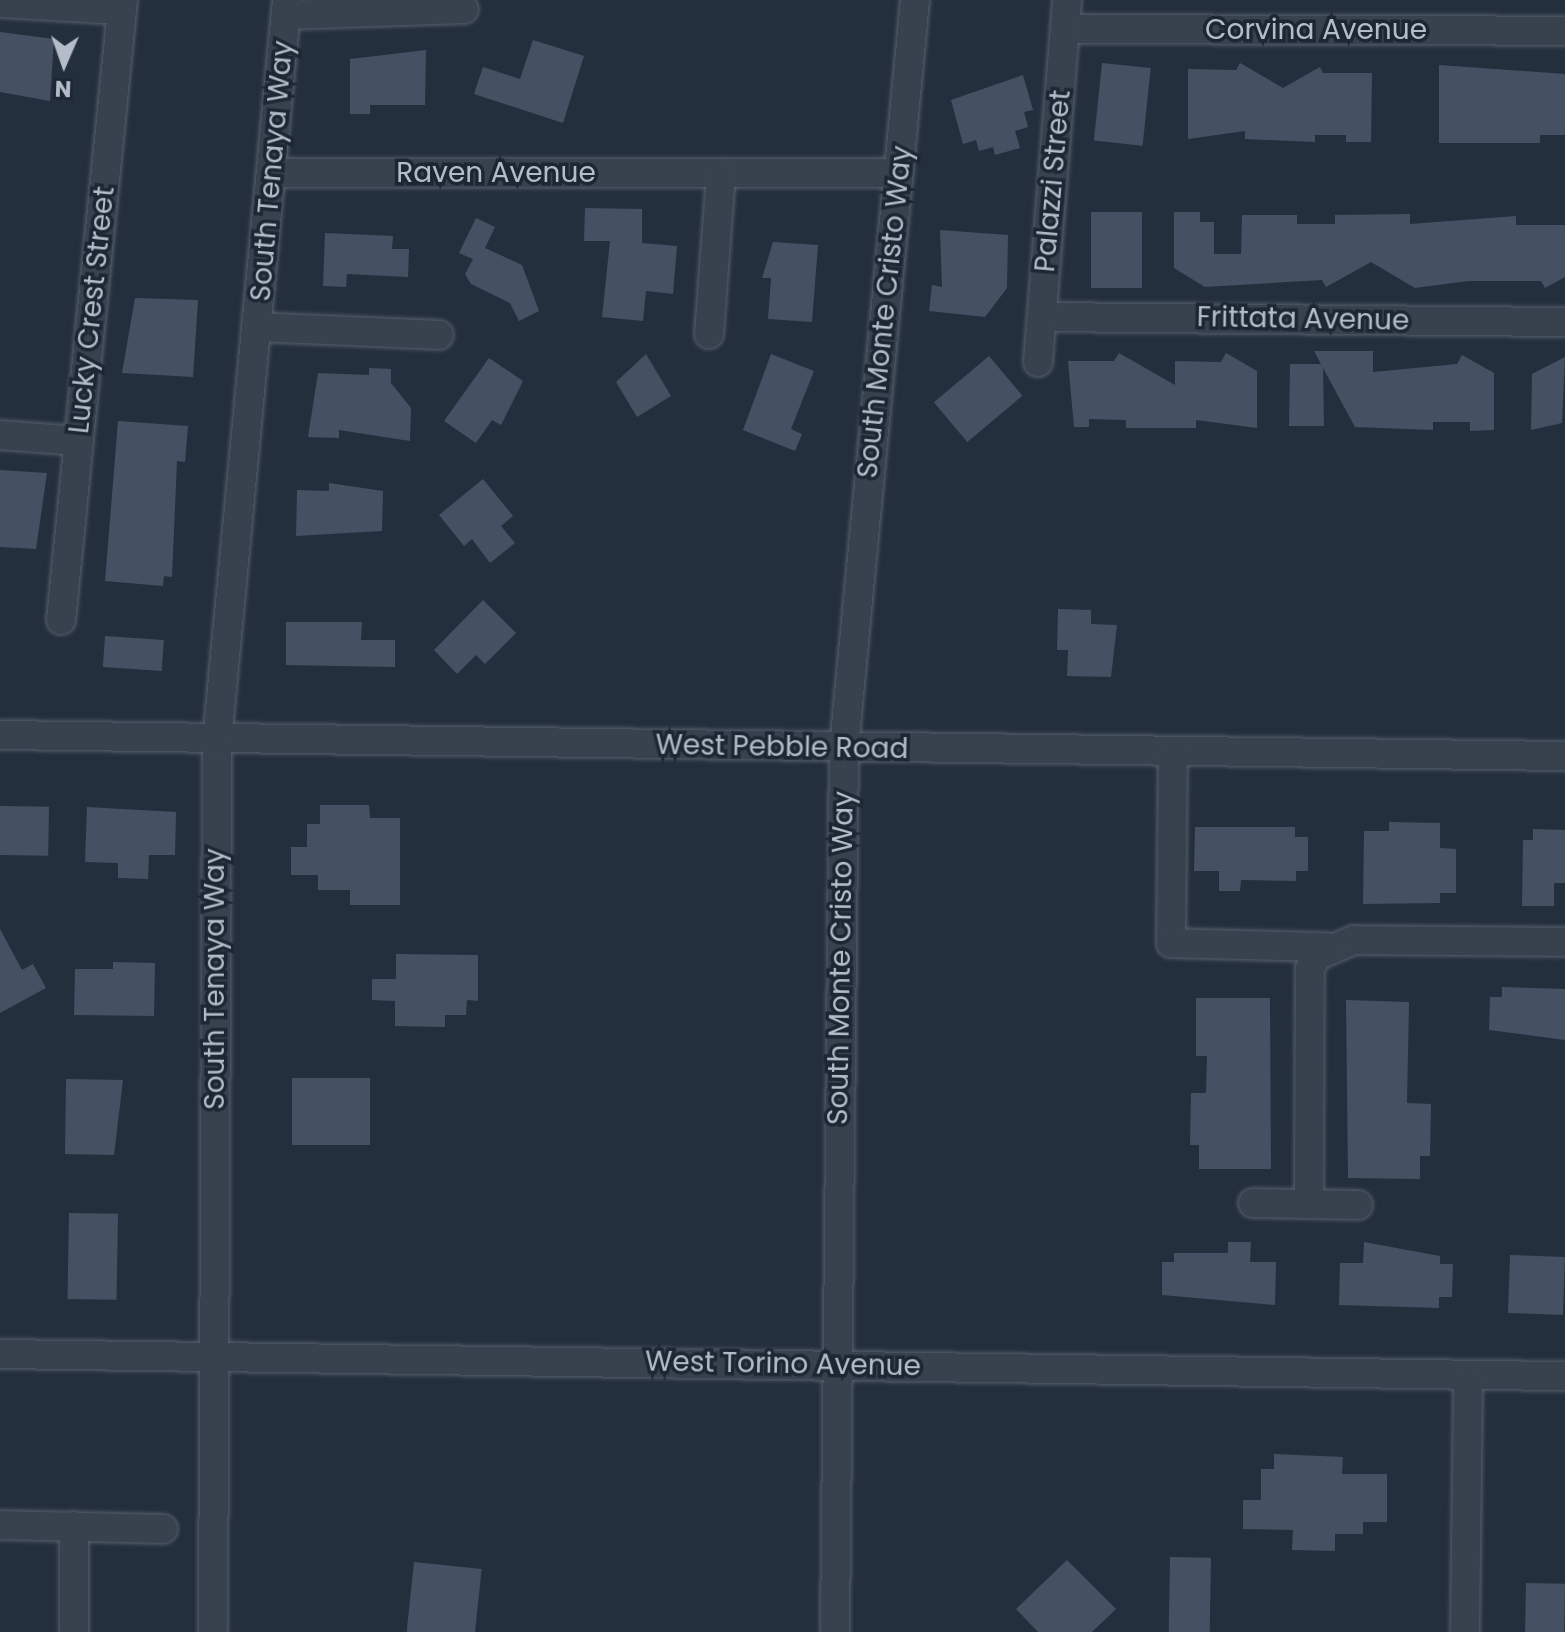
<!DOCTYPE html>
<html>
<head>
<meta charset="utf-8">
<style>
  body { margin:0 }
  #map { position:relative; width:1565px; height:1632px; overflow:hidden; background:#242f3e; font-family:Poppins,sans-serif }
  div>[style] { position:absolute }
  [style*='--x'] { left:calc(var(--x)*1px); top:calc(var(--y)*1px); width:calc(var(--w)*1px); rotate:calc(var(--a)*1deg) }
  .building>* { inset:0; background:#455162; transform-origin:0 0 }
  .roads { filter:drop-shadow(0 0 2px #565f6c) drop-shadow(0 0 2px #565f6c) }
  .minor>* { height:28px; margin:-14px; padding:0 14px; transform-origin:14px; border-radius:14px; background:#38414e }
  span { translate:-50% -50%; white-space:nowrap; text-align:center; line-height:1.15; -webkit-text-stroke:7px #1d2633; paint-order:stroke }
  .street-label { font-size:28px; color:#b4bcc9 }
  .north { position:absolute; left:24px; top:24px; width:80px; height:80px; -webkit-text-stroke:6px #1d2633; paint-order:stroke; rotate:182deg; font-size:22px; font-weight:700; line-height:32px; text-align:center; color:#b4bcc9 }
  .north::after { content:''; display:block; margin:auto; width:28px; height:36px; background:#b4bcc9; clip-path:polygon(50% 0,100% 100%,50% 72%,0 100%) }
</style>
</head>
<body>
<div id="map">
  <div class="building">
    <i style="clip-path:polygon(0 32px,54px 39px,50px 101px,0 92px)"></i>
    <i style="clip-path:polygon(533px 40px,584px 56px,563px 123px,474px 94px,483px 67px,520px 79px)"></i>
    <i style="clip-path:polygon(426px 50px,425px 105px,370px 105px,370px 114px,350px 114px,350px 59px)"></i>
    <i style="left:1102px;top:63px;width:49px;height:78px;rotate:6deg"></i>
    <i style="clip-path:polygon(1240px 63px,1283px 88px,1320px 67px,1323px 73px,1372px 73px,1371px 142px,1346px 142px,1346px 135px,1315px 135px,1315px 142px,1245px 139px,1245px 131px,1188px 139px,1188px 69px,1236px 70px)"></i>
    <i style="clip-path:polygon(1439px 65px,1565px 74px,1565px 135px,1540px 135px,1540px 143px,1439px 143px)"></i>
    <i style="clip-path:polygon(1023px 75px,1033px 110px,1024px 112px,1028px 127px,1015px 131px,1020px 148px,995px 155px,993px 147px,979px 151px,976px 140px,963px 144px,951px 100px)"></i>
    <i style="clip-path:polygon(585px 208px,642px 209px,642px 243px,677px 246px,673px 294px,646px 291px,643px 321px,602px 317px,610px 241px,584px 241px)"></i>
    <i style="left:1091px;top:212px;width:51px;height:76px"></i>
    <i style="clip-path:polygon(1174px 212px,1200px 212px,1200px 222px,1214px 222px,1214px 254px,1241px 254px,1242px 215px,1297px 215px,1297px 224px,1335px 224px,1335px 215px,1410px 214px,1410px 224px,1516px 216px,1516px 225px,1565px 225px,1565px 277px,1545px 288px,1541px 281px,1468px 281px,1415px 288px,1371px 262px,1326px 287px,1322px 280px,1205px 287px,1174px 268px)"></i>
    <i style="clip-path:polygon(476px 218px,495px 227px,485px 248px,522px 265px,539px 311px,519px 321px,510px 303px,471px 284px,465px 274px,473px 259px,459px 253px)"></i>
    <i style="clip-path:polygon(940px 230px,1008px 235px,1007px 288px,985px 317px,929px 311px,932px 285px,942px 287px)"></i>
    <i style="clip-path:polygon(325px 233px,393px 236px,392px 249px,409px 249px,408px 277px,347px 274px,346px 287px,323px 286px)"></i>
    <i style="clip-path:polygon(773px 242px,818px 245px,812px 322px,768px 319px,771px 278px,762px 278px)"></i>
    <i style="clip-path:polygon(135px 298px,198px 300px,193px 377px,122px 373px)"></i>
    <i style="clip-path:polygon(1314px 351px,1373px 351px,1373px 372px,1457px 364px,1462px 355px,1494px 373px,1494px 430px,1470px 431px,1470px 422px,1433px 422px,1433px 430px,1355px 427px,1323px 368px,1324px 426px,1289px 426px,1290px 364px,1321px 364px)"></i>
    <i style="clip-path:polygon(1119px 353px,1175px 385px,1175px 361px,1221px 362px,1226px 353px,1257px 371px,1257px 428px,1196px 420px,1196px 428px,1126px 428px,1126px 420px,1089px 419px,1089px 427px,1074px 427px,1068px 361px,1114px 361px)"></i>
    <i style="clip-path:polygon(646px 354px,671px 396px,637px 417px,616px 382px)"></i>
    <i style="clip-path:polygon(771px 354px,814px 371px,791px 429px,802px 434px,795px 451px,743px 430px)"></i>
    <i style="left:989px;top:356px;width:52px;height:72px;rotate:50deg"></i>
    <i style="clip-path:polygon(1565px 357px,1562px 423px,1531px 430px,1532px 374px)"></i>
    <i style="clip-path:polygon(489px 358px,523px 381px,501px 425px,492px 420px,476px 443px,444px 421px)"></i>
    <i style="clip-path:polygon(369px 368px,391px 369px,391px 383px,411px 408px,410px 441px,339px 430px,339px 438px,308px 437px,318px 373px,369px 375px)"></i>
    <i style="clip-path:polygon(118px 421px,188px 426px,185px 462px,177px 461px,172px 577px,164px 576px,163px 586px,105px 581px)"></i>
    <i style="clip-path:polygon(0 470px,47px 473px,36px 549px,0 547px)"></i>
    <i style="clip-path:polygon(483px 479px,513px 516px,501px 526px,515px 543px,490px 563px,472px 539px,464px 546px,439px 515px)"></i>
    <i style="clip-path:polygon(329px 483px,383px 491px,382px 531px,296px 536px,297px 490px,329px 491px)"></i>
    <i style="clip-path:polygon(483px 600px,516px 633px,485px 664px,476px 655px,457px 674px,434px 650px)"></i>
    <i style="clip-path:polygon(1058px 609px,1091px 610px,1091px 624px,1117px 625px,1111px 677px,1067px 676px,1068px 650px,1057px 650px)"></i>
    <i style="clip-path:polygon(286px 622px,362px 622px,361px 640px,395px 640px,395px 667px,286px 665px)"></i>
    <i style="left:105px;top:636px;width:59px;height:31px;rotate:4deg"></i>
    <i style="clip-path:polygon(320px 805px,369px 805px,370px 818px,400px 818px,400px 905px,350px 905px,350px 890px,318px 890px,318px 875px,291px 875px,291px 847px,307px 847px,307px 824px,320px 824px)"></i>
    <i style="left:0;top:806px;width:49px;height:49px;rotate:1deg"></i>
    <i style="clip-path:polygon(87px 807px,176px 812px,175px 855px,149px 855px,148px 879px,118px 878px,118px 863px,85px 862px)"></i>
    <i style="clip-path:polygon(1389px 822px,1440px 823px,1440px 848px,1456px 849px,1456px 893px,1440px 893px,1440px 903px,1363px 904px,1364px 831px,1389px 831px)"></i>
    <i style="clip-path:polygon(1195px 827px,1295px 827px,1295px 837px,1308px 837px,1308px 871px,1296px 871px,1296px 881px,1241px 880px,1240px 891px,1219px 891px,1219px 871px,1194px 871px)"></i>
    <i style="clip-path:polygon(1533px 829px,1565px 830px,1565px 883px,1554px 883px,1554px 906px,1522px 906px,1523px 840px,1533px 840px)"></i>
    <i style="clip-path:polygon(0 929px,22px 970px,33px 964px,46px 988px,0 1013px)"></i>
    <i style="clip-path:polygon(396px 954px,478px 955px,478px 1001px,467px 1000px,466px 1015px,445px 1015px,445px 1027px,395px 1026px,395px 1001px,372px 1000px,372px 979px,396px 979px)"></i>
    <i style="clip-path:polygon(113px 962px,155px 963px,154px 1016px,74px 1015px,75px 969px,113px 969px)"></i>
    <i style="clip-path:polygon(1502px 987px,1565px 989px,1565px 1040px,1489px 1030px,1490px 997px,1502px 997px)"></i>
    <i style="clip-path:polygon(1196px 998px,1270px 998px,1271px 1169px,1199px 1169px,1199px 1145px,1190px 1145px,1191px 1093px,1206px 1093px,1207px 1056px,1196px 1056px)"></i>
    <i style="clip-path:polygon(1346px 1000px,1409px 1002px,1407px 1103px,1431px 1104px,1430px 1156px,1420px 1156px,1420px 1179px,1348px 1178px)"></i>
    <i style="left:292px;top:1078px;width:78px;height:67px"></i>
    <i style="clip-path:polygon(66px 1079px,123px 1080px,114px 1155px,65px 1154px)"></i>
    <i style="left:69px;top:1213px;width:49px;height:86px;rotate:1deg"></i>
    <i style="clip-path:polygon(1228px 1242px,1251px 1242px,1250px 1262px,1276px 1262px,1275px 1305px,1162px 1295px,1162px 1262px,1174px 1262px,1174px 1253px,1228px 1253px)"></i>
    <i style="clip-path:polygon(1364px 1242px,1440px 1256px,1440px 1264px,1453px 1264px,1452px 1297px,1439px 1297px,1439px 1308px,1339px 1305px,1340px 1263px,1363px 1263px)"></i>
    <i style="left:1510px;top:1255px;width:55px;height:58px;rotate:2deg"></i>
    <i style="clip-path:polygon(1274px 1454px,1343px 1457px,1342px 1474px,1387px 1474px,1387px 1522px,1363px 1522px,1363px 1534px,1335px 1534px,1335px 1551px,1292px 1550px,1293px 1530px,1243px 1529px,1243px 1500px,1261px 1500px,1261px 1469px,1274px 1469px)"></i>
    <i style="left:1170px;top:1557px;width:41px;height:75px;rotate:1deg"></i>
    <i style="clip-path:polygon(1067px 1560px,1116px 1609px,1092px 1632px,1038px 1632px,1016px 1609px)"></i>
    <i style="left:414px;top:1562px;width:68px;height:70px;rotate:6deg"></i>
    <i style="left:1526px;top:1583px;width:39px;height:49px;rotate:1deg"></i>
  </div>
  <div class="roads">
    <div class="minor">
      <i style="--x:0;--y:3;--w:122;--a:3.3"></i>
      <i style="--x:286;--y:15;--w:178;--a:-1.9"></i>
      <i style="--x:1066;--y:29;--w:499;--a:0.2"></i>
      <i style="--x:271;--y:173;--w:628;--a:0"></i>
      <i style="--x:1042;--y:317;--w:523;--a:0.55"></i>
      <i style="--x:257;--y:327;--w:182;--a:2.5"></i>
      <i style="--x:709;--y:334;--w:161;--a:-85.7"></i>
      <i style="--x:1038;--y:362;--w:363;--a:-85.4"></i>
      <i style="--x:0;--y:435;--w:79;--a:4.3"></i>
      <i style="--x:61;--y:620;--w:623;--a:-84.29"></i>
      <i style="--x:0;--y:735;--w:1565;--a:0.77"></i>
      <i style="--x:1173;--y:751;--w:192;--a:90.6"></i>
      <i style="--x:1171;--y:943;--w:155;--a:1.5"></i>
      <i style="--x:1253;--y:1203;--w:105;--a:1.1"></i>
      <i style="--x:1309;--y:1203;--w:234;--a:-89.8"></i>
      <i style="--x:1310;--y:969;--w:14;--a:-65"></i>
      <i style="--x:1316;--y:956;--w:41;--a:-22.8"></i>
      <i style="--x:1354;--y:940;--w:211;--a:0.5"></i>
      <i style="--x:0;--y:1354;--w:1565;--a:0.81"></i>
      <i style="--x:0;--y:1525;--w:163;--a:1.4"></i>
      <i style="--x:74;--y:1632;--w:106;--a:-90"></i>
      <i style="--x:213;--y:1632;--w:891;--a:-89.74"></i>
      <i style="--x:217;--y:741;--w:744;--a:-84.6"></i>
      <i style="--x:835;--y:1632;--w:885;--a:-89.42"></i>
      <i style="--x:844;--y:747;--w:750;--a:-84.57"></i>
      <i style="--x:1465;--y:1632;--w:257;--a:-89.3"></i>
    </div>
  </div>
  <div class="street-label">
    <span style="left:1316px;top:30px">Corvina Avenue</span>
    <span style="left:272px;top:171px;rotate:-85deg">South Tenaya Way</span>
    <span style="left:496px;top:173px">Raven Avenue</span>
    <span style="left:1053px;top:181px;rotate:-85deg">Palazzi Street</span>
    <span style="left:92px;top:310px;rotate:-84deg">Lucky Crest Street</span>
    <span style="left:885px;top:312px;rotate:-84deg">South Monte Cristo Way</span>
    <span style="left:1303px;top:319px;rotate:1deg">Frittata Avenue</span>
    <span style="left:782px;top:747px;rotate:1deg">West Pebble Road</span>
    <span style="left:841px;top:958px;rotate:-89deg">South Monte Cristo Way</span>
    <span style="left:215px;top:979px;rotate:-90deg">South Tenaya Way</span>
    <span style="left:783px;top:1364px;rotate:1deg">West Torino Avenue</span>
  </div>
  <div class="north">N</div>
</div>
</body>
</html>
